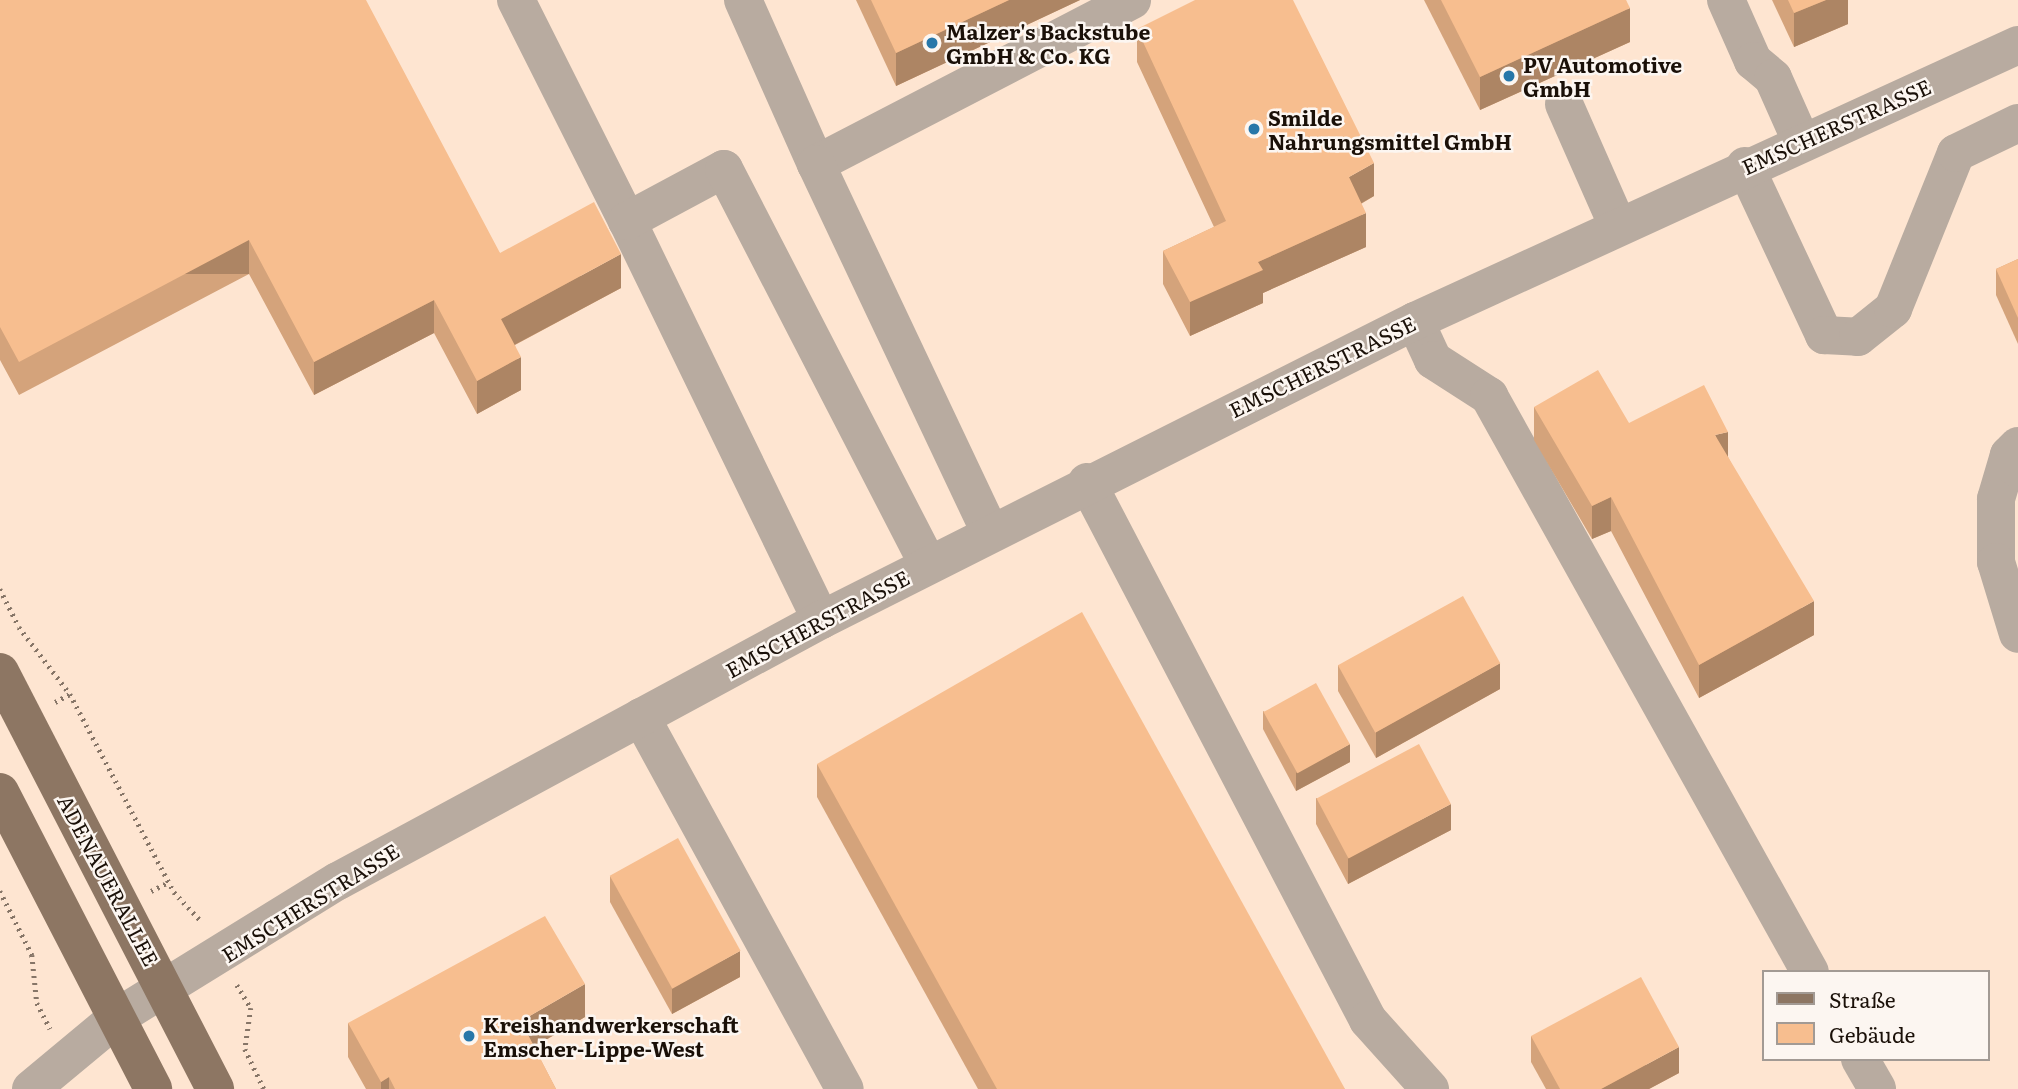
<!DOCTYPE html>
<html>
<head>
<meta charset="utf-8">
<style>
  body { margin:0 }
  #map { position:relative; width:2018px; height:1089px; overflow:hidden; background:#fee5d1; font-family:Literata,serif }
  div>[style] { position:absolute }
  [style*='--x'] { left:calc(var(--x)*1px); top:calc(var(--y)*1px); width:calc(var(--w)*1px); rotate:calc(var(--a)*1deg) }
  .path>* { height:4.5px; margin-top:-2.25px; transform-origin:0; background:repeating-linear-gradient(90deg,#867567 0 2px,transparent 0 7px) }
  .minor>* { height:38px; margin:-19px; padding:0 19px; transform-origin:19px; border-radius:19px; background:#b8aba0 }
  .major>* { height:38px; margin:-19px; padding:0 19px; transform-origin:19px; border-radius:19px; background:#8d7663 }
  .wall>* { inset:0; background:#d4a37b }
  .shaded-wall>* { inset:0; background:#ad8564; transform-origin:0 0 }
  .building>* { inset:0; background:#f7be8f; transform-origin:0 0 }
  .dots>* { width:19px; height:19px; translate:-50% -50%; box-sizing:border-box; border:4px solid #fcf6f1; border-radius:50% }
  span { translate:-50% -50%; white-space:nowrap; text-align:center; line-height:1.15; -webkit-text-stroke:5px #fcf6f1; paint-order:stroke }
  .poi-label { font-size:21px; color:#1a1008; font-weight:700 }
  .left { translate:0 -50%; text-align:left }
  .street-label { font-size:21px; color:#1a1008 }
  .legend { position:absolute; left:1762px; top:970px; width:228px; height:91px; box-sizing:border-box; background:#fcf6f1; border:2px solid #a29a94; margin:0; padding:9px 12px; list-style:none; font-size:21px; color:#1a1008 }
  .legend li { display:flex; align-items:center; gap:14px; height:35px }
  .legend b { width:35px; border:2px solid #a29a94 }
</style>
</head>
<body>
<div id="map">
  <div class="path">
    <i style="--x:0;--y:589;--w:42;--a:63.4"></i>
    <i style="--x:19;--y:627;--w:84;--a:52.7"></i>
    <i style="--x:70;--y:694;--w:224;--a:62.3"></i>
    <i style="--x:174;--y:892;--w:41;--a:47"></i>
    <i style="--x:55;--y:702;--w:17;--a:-28"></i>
    <i style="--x:0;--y:891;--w:72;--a:63.4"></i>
    <i style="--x:32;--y:955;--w:48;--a:84.1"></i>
    <i style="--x:37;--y:1003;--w:29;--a:63"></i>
    <i style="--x:151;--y:891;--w:20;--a:-27"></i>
    <i style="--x:237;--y:985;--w:27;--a:59"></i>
    <i style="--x:251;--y:1008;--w:41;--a:98.3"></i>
    <i style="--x:245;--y:1049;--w:44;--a:64.6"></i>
  </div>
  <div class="minor">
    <i style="--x:516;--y:0;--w:247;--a:63.3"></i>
    <i style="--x:743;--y:0;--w:180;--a:66"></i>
    <i style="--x:816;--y:164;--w:356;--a:-27.4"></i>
    <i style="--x:1726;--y:0;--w:67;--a:66.1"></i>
    <i style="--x:1753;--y:61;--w:26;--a:40"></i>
    <i style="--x:1773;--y:78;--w:69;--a:66"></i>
    <i style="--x:1564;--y:104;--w:131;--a:66.2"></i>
    <i style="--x:816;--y:164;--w:407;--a:64.7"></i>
    <i style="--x:1745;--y:166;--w:187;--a:64.9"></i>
    <i style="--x:1824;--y:335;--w:34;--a:3"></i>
    <i style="--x:1858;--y:337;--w:45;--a:-38.7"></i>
    <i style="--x:1893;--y:309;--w:168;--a:-68"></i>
    <i style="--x:1956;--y:153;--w:69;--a:-25.8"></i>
    <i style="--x:1415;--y:321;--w:43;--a:65.2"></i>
    <i style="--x:1433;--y:360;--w:67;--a:32.7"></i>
    <i style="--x:1489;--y:396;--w:659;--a:60.87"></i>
    <i style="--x:2018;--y:446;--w:13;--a:135"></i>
    <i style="--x:2009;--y:455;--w:46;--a:106.5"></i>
    <i style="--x:1996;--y:499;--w:63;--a:90"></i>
    <i style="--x:1996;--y:562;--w:75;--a:73"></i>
    <i style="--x:1087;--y:482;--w:607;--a:62.42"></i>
    <i style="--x:1368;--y:1020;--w:93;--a:48.1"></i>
    <i style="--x:821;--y:620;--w:444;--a:-115.9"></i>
    <i style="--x:627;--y:221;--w:110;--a:-28.2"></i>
    <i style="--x:724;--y:169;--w:445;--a:62.7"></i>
    <i style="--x:641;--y:717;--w:424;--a:61.3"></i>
    <i style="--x:1860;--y:1059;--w:34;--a:60"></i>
    <i style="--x:31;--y:1089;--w:114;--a:-39.7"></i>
    <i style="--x:119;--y:1016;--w:257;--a:-31.7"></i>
    <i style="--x:338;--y:881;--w:549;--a:-28.39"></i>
    <i style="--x:821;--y:620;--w:665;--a:-26.72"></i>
    <i style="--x:1415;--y:321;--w:663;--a:-24.59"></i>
  </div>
  <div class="major">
    <i style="--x:0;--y:672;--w:469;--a:62.7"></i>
    <i style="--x:0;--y:792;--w:334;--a:62.7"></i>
  </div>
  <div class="wall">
    <i style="clip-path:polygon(0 0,500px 253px,621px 288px,515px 345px,521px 390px,477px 414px,434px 333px,314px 395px,249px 274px,19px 395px,0 360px)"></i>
    <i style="clip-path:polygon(856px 0,1080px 0,896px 86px)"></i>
    <i style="clip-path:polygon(1424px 0,1626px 0,1630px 42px,1480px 110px)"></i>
    <i style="clip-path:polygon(1772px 0,1848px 0,1848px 24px,1794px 47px)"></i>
    <i style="clip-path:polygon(1137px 29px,1374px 196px,1361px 204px,1366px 247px,1263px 293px,1263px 303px,1190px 336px,1163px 284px,1163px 251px,1214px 227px,1137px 62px)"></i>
    <i style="clip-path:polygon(2018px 259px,2018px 344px,1996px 295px,1996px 269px)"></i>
    <i style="clip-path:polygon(1534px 407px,1629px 423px,1728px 457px,1814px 635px,1699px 698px,1611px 531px,1592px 539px,1534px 440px)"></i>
    <i style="clip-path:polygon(1338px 665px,1500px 689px,1376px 758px,1338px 691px)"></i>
    <i style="clip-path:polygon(1263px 711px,1350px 762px,1296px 791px,1263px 729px)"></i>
    <i style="clip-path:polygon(817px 764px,1345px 1089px,978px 1089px,817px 797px)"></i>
    <i style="clip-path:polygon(1316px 798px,1451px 830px,1348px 884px,1316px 824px)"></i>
    <i style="clip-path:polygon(610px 876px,740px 977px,672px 1014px,610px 902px)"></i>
    <i style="clip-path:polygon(585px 1017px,534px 1047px,556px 1089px,366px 1089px,348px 1057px,348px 1023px)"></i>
    <i style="clip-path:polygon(1531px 1036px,1679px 1073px,1649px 1089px,1546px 1089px,1531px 1062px)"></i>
  </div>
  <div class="shaded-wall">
    <i style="clip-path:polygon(1009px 0,1080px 0,896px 86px,896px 53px)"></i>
    <i style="clip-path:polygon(1826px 0,1848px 0,1848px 24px,1794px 47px,1794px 13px)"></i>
    <i style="clip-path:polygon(1630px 8px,1630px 42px,1480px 110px,1480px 77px)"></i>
    <i style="clip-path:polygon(1374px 163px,1374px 196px,1349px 210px,1349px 177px)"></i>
    <i style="clip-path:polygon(1366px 213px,1366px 247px,1263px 293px,1263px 303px,1190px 336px,1190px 302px,1258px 262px)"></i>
    <i style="left:249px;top:240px;width:34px;height:260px;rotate:90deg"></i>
    <i style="clip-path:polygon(621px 254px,621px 288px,501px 352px,501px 319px)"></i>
    <i style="clip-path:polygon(434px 300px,434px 333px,314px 395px,314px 362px)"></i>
    <i style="clip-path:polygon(521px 357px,521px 390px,477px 414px,477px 381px)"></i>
    <i style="clip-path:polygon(1728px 432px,1728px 465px,1715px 435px)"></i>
    <i style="clip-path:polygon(1611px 497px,1611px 531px,1592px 539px,1592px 506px)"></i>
    <i style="clip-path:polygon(1814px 601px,1814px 635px,1699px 698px,1699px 665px)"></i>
    <i style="clip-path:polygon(1500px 663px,1500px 689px,1376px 758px,1376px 732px)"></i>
    <i style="clip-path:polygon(1350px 744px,1350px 762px,1296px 791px,1296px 773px)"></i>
    <i style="clip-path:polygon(1451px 804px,1451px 830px,1348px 884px,1348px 858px)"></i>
    <i style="clip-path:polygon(740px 951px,740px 977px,672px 1014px,672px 988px)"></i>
    <i style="clip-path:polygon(585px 984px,585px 1017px,521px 1054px,521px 1021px)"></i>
    <i style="clip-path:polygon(1679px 1047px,1679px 1073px,1649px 1089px,1601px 1089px)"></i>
    <i style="clip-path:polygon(389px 1077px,389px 1089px,381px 1089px,381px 1082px)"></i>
  </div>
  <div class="building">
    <i style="clip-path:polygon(0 0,366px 0,500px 253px,594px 202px,621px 254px,501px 319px,521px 357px,477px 381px,434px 300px,314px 362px,249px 240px,19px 362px,0 327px)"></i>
    <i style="clip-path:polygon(871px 0,1009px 0,896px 53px)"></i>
    <i style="clip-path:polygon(1195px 0,1293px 0,1374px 163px,1349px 177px,1366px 213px,1258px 262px,1263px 270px,1190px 302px,1163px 251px,1226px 221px,1137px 29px)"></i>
    <i style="clip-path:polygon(1441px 0,1626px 0,1630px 8px,1480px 77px)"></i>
    <i style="clip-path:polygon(1788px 0,1826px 0,1794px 13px)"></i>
    <i style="clip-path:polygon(2018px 259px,2018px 318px,1996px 269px)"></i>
    <i style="clip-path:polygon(1598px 370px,1629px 423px,1704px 385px,1728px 432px,1715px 435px,1814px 601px,1699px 665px,1611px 497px,1592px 506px,1534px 407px)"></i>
    <i style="left:1463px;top:596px;width:77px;height:143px;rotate:61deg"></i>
    <i style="clip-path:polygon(1082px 612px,1345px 1089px,997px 1089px,817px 764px)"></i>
    <i style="left:1316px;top:683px;width:70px;height:60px;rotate:61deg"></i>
    <i style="left:1419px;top:744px;width:68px;height:116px;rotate:62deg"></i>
    <i style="left:678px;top:838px;width:129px;height:78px;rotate:61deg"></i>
    <i style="clip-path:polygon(545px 916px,585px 984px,521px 1021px,556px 1089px,395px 1089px,389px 1077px,381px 1082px,348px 1023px)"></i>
    <i style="clip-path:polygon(1641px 977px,1679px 1047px,1601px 1089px,1560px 1089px,1531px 1036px)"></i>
  </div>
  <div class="dots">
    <i style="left:932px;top:43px;background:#2777a9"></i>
    <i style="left:1509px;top:76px;background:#2777a9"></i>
    <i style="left:1254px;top:129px;background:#2777a9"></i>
    <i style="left:469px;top:1036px;background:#2777a9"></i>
  </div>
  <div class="poi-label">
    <span class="left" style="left:946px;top:43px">Malzer's Backstube<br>GmbH &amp; Co. KG</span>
    <span class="left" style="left:1523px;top:76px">PV Automotive<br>GmbH</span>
    <span class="left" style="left:1268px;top:129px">Smilde<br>Nahrungsmittel GmbH</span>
    <span class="left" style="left:483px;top:1036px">Kreishandwerkerschaft<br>Emscher-Lippe-West</span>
  </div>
  <div class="street-label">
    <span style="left:1836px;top:126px;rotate:-24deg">EMSCHERSTRASSE</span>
    <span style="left:1322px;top:366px;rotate:-26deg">EMSCHERSTRASSE</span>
    <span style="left:817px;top:623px;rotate:-28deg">EMSCHERSTRASSE</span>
    <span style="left:109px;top:880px;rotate:62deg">ADENAUERALLEE</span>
    <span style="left:310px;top:902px;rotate:-32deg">EMSCHERSTRASSE</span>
  </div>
  <ul class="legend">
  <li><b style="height:9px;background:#8d7663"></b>Straße</li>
  <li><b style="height:19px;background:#f7be8f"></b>Gebäude</li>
  </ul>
</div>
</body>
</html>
